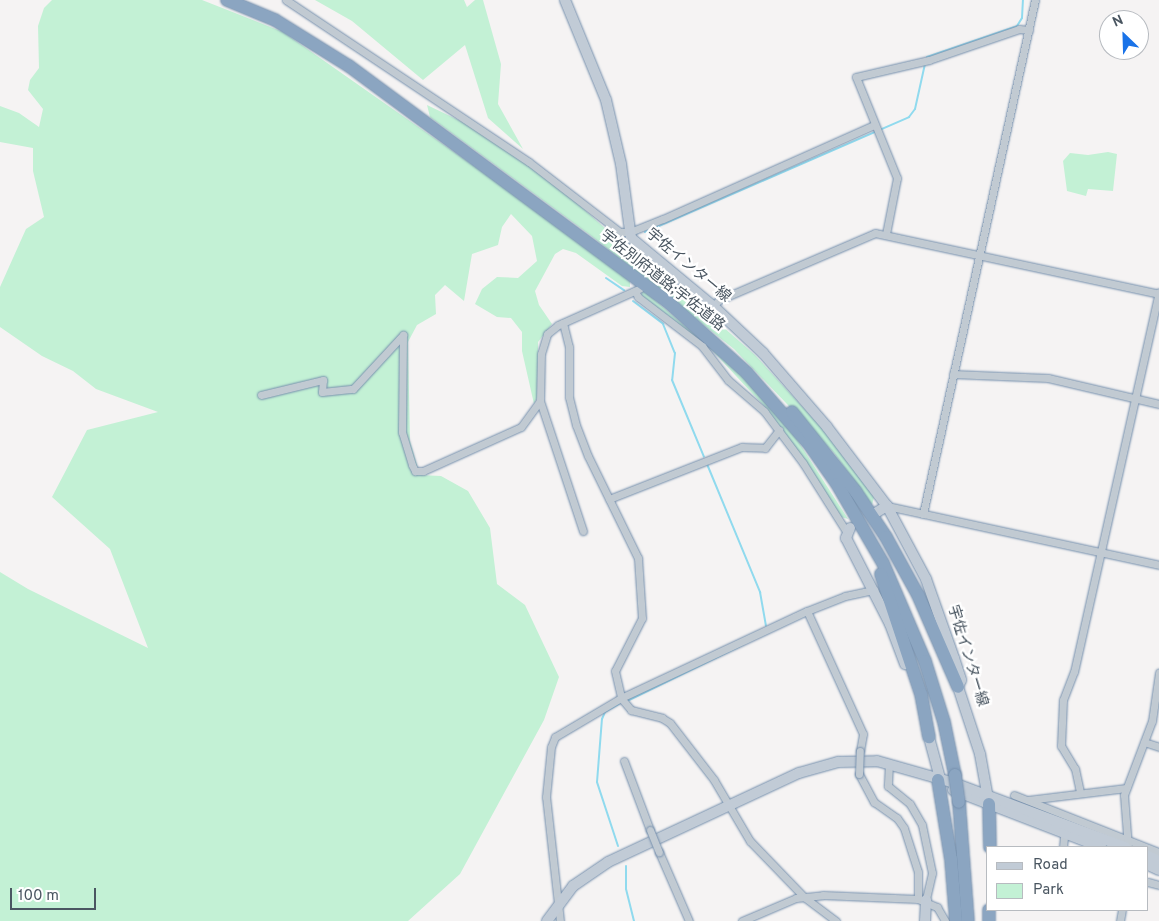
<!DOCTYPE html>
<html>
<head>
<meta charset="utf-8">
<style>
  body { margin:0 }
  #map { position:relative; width:1159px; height:921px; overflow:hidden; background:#f5f3f3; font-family:Overpass,"Noto Sans JP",sans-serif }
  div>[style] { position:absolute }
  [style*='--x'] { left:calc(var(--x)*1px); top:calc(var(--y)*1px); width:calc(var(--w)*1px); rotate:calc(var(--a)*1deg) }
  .green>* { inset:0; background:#c3f1d5 }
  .stream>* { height:2px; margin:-1px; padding:0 1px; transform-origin:1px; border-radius:1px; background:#90daee }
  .street-tunnel>* { height:7px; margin-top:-3.5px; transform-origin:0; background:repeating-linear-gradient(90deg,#caccce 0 7px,transparent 0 10.5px) }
  .roads { filter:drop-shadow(0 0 1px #7690ad) drop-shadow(0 0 1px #7690ad) }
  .street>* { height:7px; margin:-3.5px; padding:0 3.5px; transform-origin:3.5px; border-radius:3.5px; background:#c1cad2 }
  .secondary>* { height:10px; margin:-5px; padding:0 5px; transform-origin:5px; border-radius:5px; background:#c1cbd6 }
  .highway>* { height:12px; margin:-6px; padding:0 6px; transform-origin:6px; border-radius:6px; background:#8ba5c1 }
  .bridges { filter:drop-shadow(0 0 1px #7690ad) drop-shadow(0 0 1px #7690ad) }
  .street-bridge>* { height:7px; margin:-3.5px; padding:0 3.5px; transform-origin:3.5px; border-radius:3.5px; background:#c1cad2 }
  .highway-bridge>* { height:12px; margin:-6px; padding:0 6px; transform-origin:6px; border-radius:6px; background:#8ba5c1 }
  span { translate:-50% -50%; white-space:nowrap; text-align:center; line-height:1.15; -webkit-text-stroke:4.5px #fff; paint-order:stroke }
  .street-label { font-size:15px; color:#4a5661 }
  .legend { position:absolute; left:986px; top:846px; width:162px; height:65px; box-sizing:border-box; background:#fff; border:1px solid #b7bbc0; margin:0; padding:6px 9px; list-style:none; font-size:15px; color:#4a5661 }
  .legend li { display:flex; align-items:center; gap:10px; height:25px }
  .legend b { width:25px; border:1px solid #b7bbc0 }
  .north { position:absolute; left:1099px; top:10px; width:50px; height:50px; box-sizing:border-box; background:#fff; border:1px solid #b7bbc0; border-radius:50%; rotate:336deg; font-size:14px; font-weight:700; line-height:20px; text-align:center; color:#4a5661 }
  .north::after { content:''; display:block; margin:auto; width:18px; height:22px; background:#1a73e8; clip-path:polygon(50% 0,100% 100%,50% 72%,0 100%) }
  .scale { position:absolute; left:10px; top:888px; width:86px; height:22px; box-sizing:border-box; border:2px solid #4a5661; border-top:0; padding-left:6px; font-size:15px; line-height:18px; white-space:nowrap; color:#4a5661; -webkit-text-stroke:4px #fff; paint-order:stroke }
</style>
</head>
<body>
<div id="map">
  <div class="green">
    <i style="clip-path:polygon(52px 0,202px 0,283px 32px,494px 180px,630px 281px,630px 287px,622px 286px,576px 253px,563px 249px,555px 254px,535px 291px,539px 305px,552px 324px,538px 342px,538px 395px,534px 404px,522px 351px,522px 332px,511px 318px,497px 317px,475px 304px,482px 289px,497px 277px,518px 278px,537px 261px,532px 236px,511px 214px,502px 227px,498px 245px,472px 254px,464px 301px,445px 285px,435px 295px,436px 314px,417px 325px,408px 342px,410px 441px,420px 475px,441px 476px,468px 491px,490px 528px,497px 584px,525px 605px,559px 677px,544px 720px,460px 874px,408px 921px,0 921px,0 572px,28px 589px,148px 648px,110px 549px,52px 497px,87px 430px,158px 412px,96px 389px,73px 371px,42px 356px,0 327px,0 287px,26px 229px,44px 217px,33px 171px,33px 148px,0 142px,0 106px,19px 113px,39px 127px,43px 109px,28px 90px,30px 80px,39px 68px,38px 26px,44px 8px)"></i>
    <i style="clip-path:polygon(315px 0,464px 0,467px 7px,475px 0,483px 0,501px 64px,498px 104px,523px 149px,488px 118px,465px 45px,423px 80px,352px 21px)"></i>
    <i style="clip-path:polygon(427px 105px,498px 139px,568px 195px,656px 274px,682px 291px,755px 355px,819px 425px,874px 497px,872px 505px,834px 453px,734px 349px,590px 235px,430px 117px)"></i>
    <i style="clip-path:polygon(1108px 152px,1117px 154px,1113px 191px,1088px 189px,1086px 196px,1067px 191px,1063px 161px,1070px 153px,1088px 155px)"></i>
    <i style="clip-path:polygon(643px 290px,749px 381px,796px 438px,848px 519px,841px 517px,764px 406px,709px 347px,641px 296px)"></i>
  </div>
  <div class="stream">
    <i style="--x:927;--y:57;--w:95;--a:-19"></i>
    <i style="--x:1017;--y:26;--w:9;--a:-58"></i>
    <i style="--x:1022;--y:18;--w:18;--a:-87"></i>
    <i style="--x:645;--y:232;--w:288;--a:-23.5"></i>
    <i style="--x:909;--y:117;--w:10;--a:-53"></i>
    <i style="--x:915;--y:109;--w:46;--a:-77.5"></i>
    <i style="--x:606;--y:278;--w:22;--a:34"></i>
    <i style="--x:633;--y:301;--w:38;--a:37"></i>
    <i style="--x:663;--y:324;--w:31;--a:68"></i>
    <i style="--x:675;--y:353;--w:27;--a:96"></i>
    <i style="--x:672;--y:380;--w:83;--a:67.4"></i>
    <i style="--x:707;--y:464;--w:139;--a:67.5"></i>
    <i style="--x:760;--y:592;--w:34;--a:80"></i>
    <i style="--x:627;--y:701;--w:130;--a:-26"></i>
    <i style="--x:618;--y:846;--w:67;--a:-108.2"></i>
    <i style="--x:597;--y:782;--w:63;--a:-85.5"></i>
    <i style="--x:602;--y:719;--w:8;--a:-67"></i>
    <i style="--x:605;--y:712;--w:16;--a:-30"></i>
    <i style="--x:626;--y:866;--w:23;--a:90"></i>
    <i style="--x:626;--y:889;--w:33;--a:76"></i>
  </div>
  <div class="street-tunnel">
    <i style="--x:642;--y:285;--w:19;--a:-51"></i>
  </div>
  <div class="roads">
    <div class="street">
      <i style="--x:286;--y:0;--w:292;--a:33.7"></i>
      <i style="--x:529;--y:162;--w:115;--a:37.6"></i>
      <i style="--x:620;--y:232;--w:10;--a:0"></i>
      <i style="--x:630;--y:232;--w:35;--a:-22"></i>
      <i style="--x:663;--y:219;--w:231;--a:-24"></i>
      <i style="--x:886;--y:234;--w:57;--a:-78.9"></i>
      <i style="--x:897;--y:178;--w:109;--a:-112.1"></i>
      <i style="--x:856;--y:77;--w:75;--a:-13.1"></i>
      <i style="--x:929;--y:60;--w:95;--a:-19"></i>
      <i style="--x:1019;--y:29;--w:10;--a:6"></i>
      <i style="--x:654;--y:270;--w:9;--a:-58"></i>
      <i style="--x:635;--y:291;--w:7;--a:63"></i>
      <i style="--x:638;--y:297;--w:81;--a:37.4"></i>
      <i style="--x:702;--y:346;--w:43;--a:52.6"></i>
      <i style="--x:728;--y:380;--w:48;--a:40.7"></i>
      <i style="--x:764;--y:411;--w:65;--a:53.1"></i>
      <i style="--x:803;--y:463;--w:80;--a:57.7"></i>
      <i style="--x:713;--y:306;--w:8;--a:-45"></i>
      <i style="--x:719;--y:300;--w:170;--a:-23.2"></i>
      <i style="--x:875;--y:233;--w:290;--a:12.1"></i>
      <i style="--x:563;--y:323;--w:25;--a:76"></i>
      <i style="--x:569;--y:347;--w:50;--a:90"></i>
      <i style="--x:569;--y:397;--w:29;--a:76"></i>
      <i style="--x:576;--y:425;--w:33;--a:69"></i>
      <i style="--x:588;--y:456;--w:114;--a:63.9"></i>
      <i style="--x:638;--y:558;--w:60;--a:86.2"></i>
      <i style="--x:642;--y:618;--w:59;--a:117"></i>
      <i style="--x:615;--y:671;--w:28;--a:77"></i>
      <i style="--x:621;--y:698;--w:16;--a:50"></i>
      <i style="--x:631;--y:710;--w:32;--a:14"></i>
      <i style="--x:662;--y:718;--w:9;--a:32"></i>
      <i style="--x:670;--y:723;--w:72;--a:52.3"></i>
      <i style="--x:714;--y:780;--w:71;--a:59.5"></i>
      <i style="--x:750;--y:841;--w:78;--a:46"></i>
      <i style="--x:804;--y:897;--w:40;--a:37"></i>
      <i style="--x:953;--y:374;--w:95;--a:2.4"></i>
      <i style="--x:1048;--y:378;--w:114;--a:13.2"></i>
      <i style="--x:261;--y:395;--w:64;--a:-13.6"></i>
      <i style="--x:323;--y:380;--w:12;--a:95"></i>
      <i style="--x:322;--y:392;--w:31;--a:-6"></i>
      <i style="--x:353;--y:389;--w:74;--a:-47.2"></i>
      <i style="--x:403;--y:335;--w:97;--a:90.6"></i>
      <i style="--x:402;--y:432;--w:34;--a:73"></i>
      <i style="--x:412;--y:465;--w:7;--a:63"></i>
      <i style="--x:415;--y:471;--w:8;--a:0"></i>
      <i style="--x:423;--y:471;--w:107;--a:-24.2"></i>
      <i style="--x:521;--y:427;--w:32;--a:-54"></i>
      <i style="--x:540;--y:401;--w:47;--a:-88.8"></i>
      <i style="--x:541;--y:354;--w:21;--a:-73"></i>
      <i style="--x:547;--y:334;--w:14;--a:-39"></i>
      <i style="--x:558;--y:325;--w:89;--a:-24"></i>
      <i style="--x:540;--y:401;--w:137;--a:71.7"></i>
      <i style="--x:609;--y:499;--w:143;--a:-21.4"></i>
      <i style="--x:742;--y:447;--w:23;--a:2"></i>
      <i style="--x:765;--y:448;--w:23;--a:-52"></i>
      <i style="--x:887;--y:506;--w:278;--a:12.2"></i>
      <i style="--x:923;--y:514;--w:526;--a:-77.71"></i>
      <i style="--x:807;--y:611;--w:135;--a:65.5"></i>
      <i style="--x:863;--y:734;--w:17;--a:100"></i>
      <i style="--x:1144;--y:742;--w:16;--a:18"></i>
      <i style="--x:624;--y:761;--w:74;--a:69.4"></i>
      <i style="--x:889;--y:764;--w:22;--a:93"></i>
      <i style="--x:888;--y:786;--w:28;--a:39"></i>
      <i style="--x:910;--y:804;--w:24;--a:60"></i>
      <i style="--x:922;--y:825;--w:49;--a:78.2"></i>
      <i style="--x:932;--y:873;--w:28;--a:103"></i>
      <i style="--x:859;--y:774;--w:32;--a:62"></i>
      <i style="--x:874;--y:802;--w:28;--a:35"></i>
      <i style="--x:897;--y:818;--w:12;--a:55"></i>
      <i style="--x:904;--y:828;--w:46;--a:72.3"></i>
      <i style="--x:918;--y:872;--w:27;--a:90"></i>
      <i style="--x:1080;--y:792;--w:24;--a:-102"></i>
      <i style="--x:1075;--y:769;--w:27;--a:-121"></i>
      <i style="--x:1061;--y:746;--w:46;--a:-87.5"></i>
      <i style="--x:1063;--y:700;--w:30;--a:-69"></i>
      <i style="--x:1074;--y:672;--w:389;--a:-77.4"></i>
      <i style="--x:1014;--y:795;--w:156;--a:21.5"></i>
      <i style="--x:1028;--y:800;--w:99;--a:-7"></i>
      <i style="--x:1063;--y:847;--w:18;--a:-84"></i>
      <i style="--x:1128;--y:847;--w:52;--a:-94.4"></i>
      <i style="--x:1124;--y:795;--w:79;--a:-69.3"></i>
      <i style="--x:1152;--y:721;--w:49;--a:-81.7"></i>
      <i style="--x:659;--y:852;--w:75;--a:66.5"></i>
      <i style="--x:1148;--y:882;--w:11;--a:15"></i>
      <i style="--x:560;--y:921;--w:125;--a:-96.4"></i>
      <i style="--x:546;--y:797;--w:50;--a:-84.3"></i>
      <i style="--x:551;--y:747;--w:11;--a:-68"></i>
      <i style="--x:555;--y:737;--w:77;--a:-30.6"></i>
      <i style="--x:621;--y:698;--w:205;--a:-25.1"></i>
      <i style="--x:807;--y:611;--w:41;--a:-21.5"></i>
      <i style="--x:845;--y:596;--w:30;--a:-12"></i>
      <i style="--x:742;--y:921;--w:59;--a:-23.1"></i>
      <i style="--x:796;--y:898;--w:27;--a:-6"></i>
      <i style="--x:823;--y:895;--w:95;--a:2.4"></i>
      <i style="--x:918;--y:899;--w:21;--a:23"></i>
      <i style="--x:937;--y:907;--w:16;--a:60"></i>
      <i style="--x:1120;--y:921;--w:11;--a:-80"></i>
    </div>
    <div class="secondary">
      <i style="--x:565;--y:0;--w:108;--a:67.7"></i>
      <i style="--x:606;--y:100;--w:66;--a:76.8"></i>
      <i style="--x:621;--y:164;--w:75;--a:82.3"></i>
      <i style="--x:631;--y:238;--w:107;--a:39.7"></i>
      <i style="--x:713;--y:306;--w:69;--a:43.2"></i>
      <i style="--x:763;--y:353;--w:98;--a:49.1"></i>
      <i style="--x:827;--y:427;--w:99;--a:52.8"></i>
      <i style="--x:887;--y:506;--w:83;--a:61.9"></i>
      <i style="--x:926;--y:579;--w:84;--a:70.5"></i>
      <i style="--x:954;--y:658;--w:23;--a:72"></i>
      <i style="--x:961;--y:680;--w:8;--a:113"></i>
      <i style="--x:958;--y:687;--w:71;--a:71.8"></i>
      <i style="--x:980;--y:754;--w:51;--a:79.8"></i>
      <i style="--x:877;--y:512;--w:12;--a:-31"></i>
      <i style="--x:850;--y:528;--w:11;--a:112"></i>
      <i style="--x:846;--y:538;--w:97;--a:62.9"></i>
      <i style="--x:890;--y:624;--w:43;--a:69.4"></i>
      <i style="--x:927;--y:730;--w:54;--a:74.9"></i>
      <i style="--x:953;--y:790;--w:159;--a:21.1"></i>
      <i style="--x:1148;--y:856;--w:12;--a:24"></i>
      <i style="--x:1148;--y:865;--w:12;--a:24"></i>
      <i style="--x:547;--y:921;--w:44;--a:-53.4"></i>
      <i style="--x:573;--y:886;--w:42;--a:-34.4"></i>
      <i style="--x:608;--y:862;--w:211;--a:-25"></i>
      <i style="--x:799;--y:773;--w:41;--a:-15.8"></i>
      <i style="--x:838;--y:762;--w:39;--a:-1"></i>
      <i style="--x:877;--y:761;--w:77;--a:15.8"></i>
      <i style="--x:951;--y:782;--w:186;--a:20.5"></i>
      <i style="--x:925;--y:921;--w:21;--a:-87"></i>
    </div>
    <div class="highway">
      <i style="--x:227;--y:0;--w:52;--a:22.6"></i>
      <i style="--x:275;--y:20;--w:87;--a:31.9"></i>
      <i style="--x:349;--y:66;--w:397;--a:36.5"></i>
      <i style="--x:668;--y:302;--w:106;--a:41.9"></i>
      <i style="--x:747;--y:373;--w:94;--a:48.9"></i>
      <i style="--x:809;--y:444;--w:49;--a:55"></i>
      <i style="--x:837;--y:484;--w:91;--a:59.8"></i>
      <i style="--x:883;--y:563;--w:107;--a:66.8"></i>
      <i style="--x:925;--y:661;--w:64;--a:72.7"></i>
      <i style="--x:944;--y:722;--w:54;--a:78.3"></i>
      <i style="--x:792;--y:412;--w:102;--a:51.3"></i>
      <i style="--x:856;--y:492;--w:54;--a:56.3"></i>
      <i style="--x:886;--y:537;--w:66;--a:61.1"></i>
      <i style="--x:918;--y:595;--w:100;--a:66.5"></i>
      <i style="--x:881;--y:574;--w:126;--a:71.6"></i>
      <i style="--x:921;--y:694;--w:44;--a:79.5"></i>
      <i style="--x:938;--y:780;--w:80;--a:80.7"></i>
      <i style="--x:951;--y:859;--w:62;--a:85.4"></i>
      <i style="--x:959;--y:802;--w:119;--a:85.7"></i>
      <i style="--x:989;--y:804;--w:43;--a:88.7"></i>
      <i style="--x:989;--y:921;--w:11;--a:-90"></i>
    </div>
  </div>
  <div class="bridges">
    <div class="street-bridge">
      <i style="--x:859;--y:774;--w:23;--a:-88"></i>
      <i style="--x:650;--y:830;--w:24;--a:68"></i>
    </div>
    <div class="highway-bridge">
      <i style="--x:955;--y:775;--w:27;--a:82"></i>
    </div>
  </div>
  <div class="street-label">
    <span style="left:688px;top:266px;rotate:40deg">宇佐インター線</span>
    <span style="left:662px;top:281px;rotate:38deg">宇佐別府道路;宇佐道路</span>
    <span style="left:967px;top:656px;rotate:73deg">宇佐インター線</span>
  </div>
  <ul class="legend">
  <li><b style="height:6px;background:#c1cbd6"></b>Road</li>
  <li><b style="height:14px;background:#c3f1d5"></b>Park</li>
  </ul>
  <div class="north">N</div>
  <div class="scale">100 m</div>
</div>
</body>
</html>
